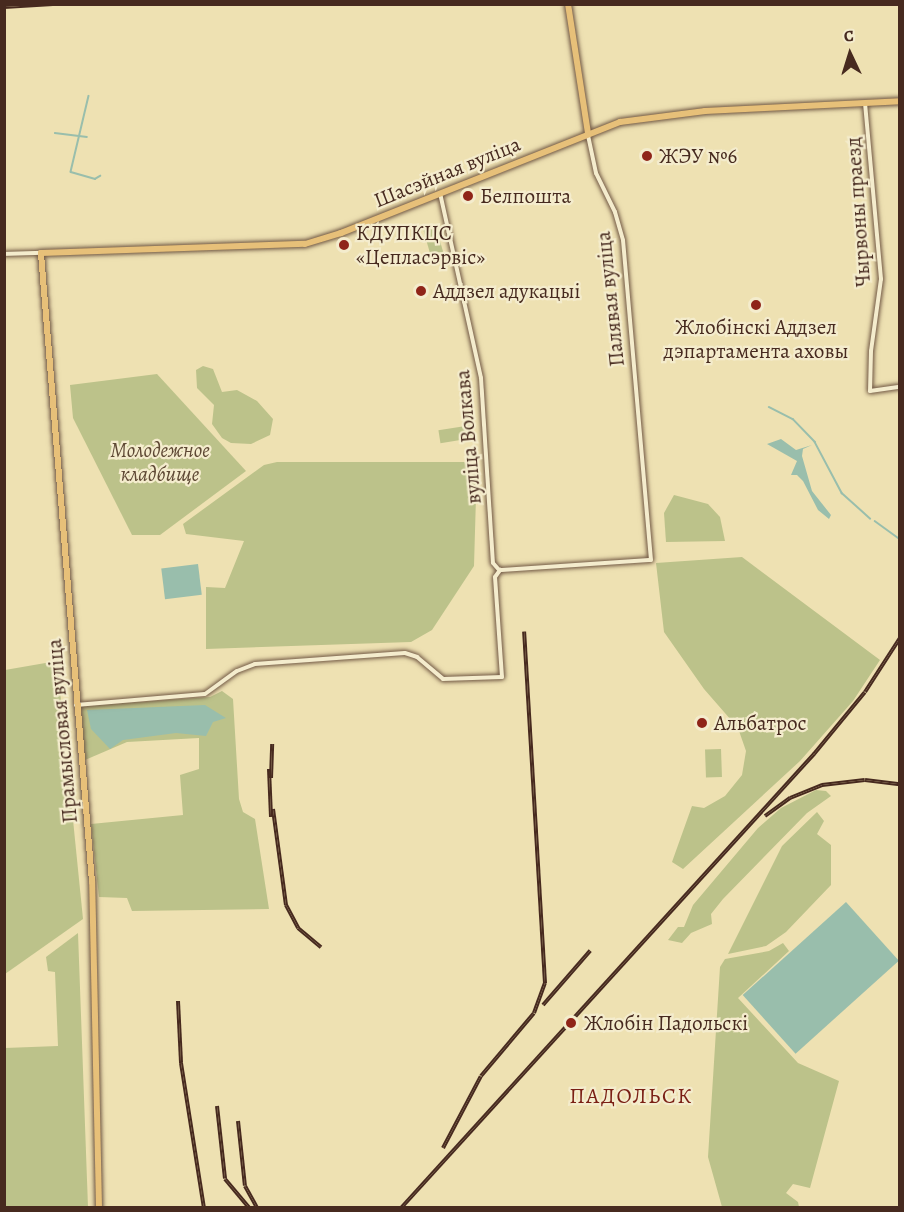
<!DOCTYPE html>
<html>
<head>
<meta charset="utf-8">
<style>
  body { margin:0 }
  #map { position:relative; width:904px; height:1212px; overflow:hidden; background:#eee1b2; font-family:Alegreya,serif }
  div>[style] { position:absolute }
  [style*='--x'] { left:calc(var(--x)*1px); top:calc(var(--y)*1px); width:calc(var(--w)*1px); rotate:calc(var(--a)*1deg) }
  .green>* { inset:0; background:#bcc28a; transform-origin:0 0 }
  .water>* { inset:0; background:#99beac; transform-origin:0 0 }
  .stream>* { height:1.5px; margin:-0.75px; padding:0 0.75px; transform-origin:0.75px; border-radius:0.75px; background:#99beac }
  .roads { filter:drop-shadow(0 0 2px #715844) drop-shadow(0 0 2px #715844) }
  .minor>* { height:4px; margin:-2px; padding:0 2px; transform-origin:2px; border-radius:2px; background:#f4eccd }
  .major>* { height:6px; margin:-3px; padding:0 3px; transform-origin:3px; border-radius:3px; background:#e7c079 }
  .rail>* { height:4px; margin-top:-2px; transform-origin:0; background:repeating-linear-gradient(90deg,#f4eccd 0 4.5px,#472a1f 0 9px); box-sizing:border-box; border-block:2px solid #472a1f }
  .dots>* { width:16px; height:16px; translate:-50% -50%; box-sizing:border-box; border:3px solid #f4eccd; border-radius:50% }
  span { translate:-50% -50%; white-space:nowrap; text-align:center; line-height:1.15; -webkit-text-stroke:4.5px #f4eccd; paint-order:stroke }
  .poi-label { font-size:21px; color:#472a1f }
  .left { translate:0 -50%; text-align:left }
  .street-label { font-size:21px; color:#472a1f }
  .park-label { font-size:21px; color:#5e4834; font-style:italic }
  .neighbourhood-label { font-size:22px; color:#7a1f14; letter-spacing:1.5px }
  .frame { position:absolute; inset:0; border:6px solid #472a1f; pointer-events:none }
  .north { position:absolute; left:820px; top:24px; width:60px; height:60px; -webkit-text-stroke:4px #f4eccd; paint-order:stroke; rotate:356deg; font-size:16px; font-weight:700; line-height:24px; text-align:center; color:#472a1f }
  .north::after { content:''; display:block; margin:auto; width:21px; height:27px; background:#472a1f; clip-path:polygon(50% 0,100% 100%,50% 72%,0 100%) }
</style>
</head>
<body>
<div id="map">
  <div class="green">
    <i style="left:436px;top:227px;width:26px;height:13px;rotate:74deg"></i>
    <i style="clip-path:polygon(203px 366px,213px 369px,222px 392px,237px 390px,257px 401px,273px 419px,270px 435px,251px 444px,231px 443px,222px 438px,212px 424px,214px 405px,197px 388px,196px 370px)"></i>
    <i style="clip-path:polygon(157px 374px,246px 471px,160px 535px,132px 535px,73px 418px,70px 385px)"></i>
    <i style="left:472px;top:425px;width:13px;height:34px;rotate:81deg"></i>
    <i style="clip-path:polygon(277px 462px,477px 462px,474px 566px,432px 630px,411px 642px,206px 649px,206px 587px,225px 588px,244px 541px,186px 534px,183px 524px,264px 465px)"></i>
    <i style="clip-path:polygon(674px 495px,708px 504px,720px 517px,725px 541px,666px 542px,664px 513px)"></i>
    <i style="clip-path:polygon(742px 557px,880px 660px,853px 701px,800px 761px,683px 869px,672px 862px,692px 806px,704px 808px,725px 796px,742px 775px,746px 751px,738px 728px,704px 689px,664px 632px,656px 563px)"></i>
    <i style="clip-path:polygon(57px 661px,83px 919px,5px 974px,5px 670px)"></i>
    <i style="clip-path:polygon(222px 691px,233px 699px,239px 799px,243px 812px,255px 819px,269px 909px,132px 911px,127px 898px,99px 897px,91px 824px,183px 815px,180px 775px,199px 769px,199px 738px,127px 742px,85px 760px,81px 706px,210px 697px)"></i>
    <i style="left:721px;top:749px;width:28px;height:16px;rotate:88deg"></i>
    <i style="clip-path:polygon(816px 790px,826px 791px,831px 796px,807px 813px,723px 899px,711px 914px,712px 924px,691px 933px,682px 943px,668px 940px,678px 927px,684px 927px,693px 905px,758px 828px,781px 808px)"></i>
    <i style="clip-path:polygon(817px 812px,824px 821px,817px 834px,831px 845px,831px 885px,786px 932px,766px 946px,728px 954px,782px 846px)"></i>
    <i style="clip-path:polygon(78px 933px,88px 1207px,5px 1207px,5px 1048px,58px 1046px,55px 972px,48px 971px,46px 957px)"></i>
    <i style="clip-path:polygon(783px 943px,789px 951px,738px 998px,798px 1063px,839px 1081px,810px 1188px,793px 1184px,786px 1193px,798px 1202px,799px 1207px,722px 1207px,708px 1157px,720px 967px,725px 959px,769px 951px)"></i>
  </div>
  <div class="water">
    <i style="clip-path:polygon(781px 439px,796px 450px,812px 445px,803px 449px,802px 456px,812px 491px,831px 515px,829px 519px,818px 510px,803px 481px,797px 475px,791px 475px,797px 461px,767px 444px)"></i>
    <i style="left:198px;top:564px;width:31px;height:37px;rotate:83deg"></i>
    <i style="clip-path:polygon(205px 705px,226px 718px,213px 722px,206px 736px,176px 733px,123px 740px,110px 749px,91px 729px,87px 710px)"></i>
    <i style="left:846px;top:902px;width:79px;height:139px;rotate:48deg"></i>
  </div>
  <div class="stream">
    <i style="--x:89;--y:96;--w:78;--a:103.3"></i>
    <i style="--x:71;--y:172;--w:25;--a:16"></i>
    <i style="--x:95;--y:179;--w:6;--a:-31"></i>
    <i style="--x:55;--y:133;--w:32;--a:7"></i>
    <i style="--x:769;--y:407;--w:27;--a:27"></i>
    <i style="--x:793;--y:419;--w:32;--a:46"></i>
    <i style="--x:815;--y:442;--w:58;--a:62.1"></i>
    <i style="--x:842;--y:493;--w:38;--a:42"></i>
    <i style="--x:875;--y:521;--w:31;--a:36"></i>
  </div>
  <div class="roads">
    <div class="minor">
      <i style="--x:865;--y:103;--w:177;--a:84.8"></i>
      <i style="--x:881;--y:279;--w:73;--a:97.9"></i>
      <i style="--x:871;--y:351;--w:40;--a:91.4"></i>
      <i style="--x:870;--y:391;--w:30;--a:-8"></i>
      <i style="--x:440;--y:193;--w:189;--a:77.5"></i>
      <i style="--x:481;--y:378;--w:185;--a:86.3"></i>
      <i style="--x:493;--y:563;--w:9;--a:49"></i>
      <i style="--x:4;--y:254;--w:37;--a:-2"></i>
      <i style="--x:500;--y:570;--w:151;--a:-3.8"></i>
      <i style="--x:651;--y:560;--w:321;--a:-95"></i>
      <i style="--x:623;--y:240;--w:29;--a:-106"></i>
      <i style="--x:615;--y:212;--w:43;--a:-116"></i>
      <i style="--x:596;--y:173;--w:40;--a:-102"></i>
      <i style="--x:76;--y:705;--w:129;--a:-4.9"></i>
      <i style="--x:205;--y:694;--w:39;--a:-36"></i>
      <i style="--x:237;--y:671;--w:19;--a:-21"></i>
      <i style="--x:255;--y:664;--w:150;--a:-4.2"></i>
      <i style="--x:405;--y:653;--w:13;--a:18"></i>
      <i style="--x:417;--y:657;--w:34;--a:40"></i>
      <i style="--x:443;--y:679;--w:59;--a:-1.9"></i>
      <i style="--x:502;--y:677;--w:100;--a:-94"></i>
      <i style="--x:495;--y:577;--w:9;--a:-54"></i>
    </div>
    <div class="major">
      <i style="--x:568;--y:4;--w:131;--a:81.2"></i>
      <i style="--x:99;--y:1208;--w:326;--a:-91.2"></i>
      <i style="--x:92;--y:882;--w:631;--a:-94.64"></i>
      <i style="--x:41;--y:253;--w:264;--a:-2"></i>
      <i style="--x:305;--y:244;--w:38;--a:-17"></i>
      <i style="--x:341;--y:233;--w:300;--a:-21.7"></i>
      <i style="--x:620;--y:122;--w:86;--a:-7.4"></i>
      <i style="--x:705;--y:111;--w:195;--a:-2.9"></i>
    </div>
  </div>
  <div class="rail">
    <i style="--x:4;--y:7;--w:49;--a:-3.5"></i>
    <i style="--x:269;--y:769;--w:48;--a:87.6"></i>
    <i style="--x:271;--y:778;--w:34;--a:-88"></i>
    <i style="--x:273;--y:809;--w:97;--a:82.3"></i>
    <i style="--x:286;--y:905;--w:26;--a:62"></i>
    <i style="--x:298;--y:928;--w:30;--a:40"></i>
    <i style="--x:765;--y:816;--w:31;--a:-36"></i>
    <i style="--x:790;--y:798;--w:35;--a:-22"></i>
    <i style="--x:822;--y:785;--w:43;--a:-6.6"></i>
    <i style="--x:865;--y:780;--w:35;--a:7"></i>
    <i style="--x:178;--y:1001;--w:62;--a:87.2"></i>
    <i style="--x:181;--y:1063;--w:147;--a:81"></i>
    <i style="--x:543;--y:1005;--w:72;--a:-49"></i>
    <i style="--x:217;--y:1106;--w:73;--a:83.7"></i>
    <i style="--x:225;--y:1179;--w:38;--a:50"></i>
    <i style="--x:238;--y:1121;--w:65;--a:83.9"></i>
    <i style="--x:245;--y:1186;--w:25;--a:61"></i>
    <i style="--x:443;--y:1148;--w:81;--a:-62.2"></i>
    <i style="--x:481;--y:1076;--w:82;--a:-49.9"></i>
    <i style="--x:534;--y:1013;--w:32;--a:-70"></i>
    <i style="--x:545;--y:983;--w:352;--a:-93.4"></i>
    <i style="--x:401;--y:1208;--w:614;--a:-47.71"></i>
    <i style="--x:814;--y:754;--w:80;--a:-50.6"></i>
    <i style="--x:865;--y:692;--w:64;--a:-57.1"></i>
  </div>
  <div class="dots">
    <i style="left:647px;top:156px;background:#8f2418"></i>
    <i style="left:468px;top:196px;background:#8f2418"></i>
    <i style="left:344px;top:245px;background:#8f2418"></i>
    <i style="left:421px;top:291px;background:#8f2418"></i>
    <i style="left:756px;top:305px;background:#8f2418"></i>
    <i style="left:702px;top:723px;background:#8f2418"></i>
    <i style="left:571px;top:1023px;background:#8f2418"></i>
  </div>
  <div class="poi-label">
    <span class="left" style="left:659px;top:156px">ЖЭУ №6</span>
    <span class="left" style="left:480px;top:196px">Белпошта</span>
    <span class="left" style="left:356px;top:245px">КДУПКЦС<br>«Цепласэрвіс»</span>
    <span class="left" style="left:433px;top:291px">Аддзел адукацыі</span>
    <span style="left:756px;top:339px">Жлобінскі Аддзел<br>дэпартамента аховы</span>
    <span class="left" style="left:714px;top:723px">Альбатрос</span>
    <span class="left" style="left:584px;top:1023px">Жлобін Падольскі</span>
  </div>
  <div class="street-label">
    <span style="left:447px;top:172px;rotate:-22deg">Шасэйная вуліца</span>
    <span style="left:858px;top:212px;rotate:-94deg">Чырвоны праезд</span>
    <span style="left:610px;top:299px;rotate:-96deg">Палявая вуліца</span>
    <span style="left:468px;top:437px;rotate:-95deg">вуліца Волкава</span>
    <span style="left:62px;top:731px;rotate:-95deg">Прамысловая вуліца</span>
  </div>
  <div class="park-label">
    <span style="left:160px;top:462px">Молодежное<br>кладбище</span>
  </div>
  <div class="neighbourhood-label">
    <span style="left:631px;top:1097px">ПАДОЛЬСК</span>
  </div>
  <div class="frame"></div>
  <div class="north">С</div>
</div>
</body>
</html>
